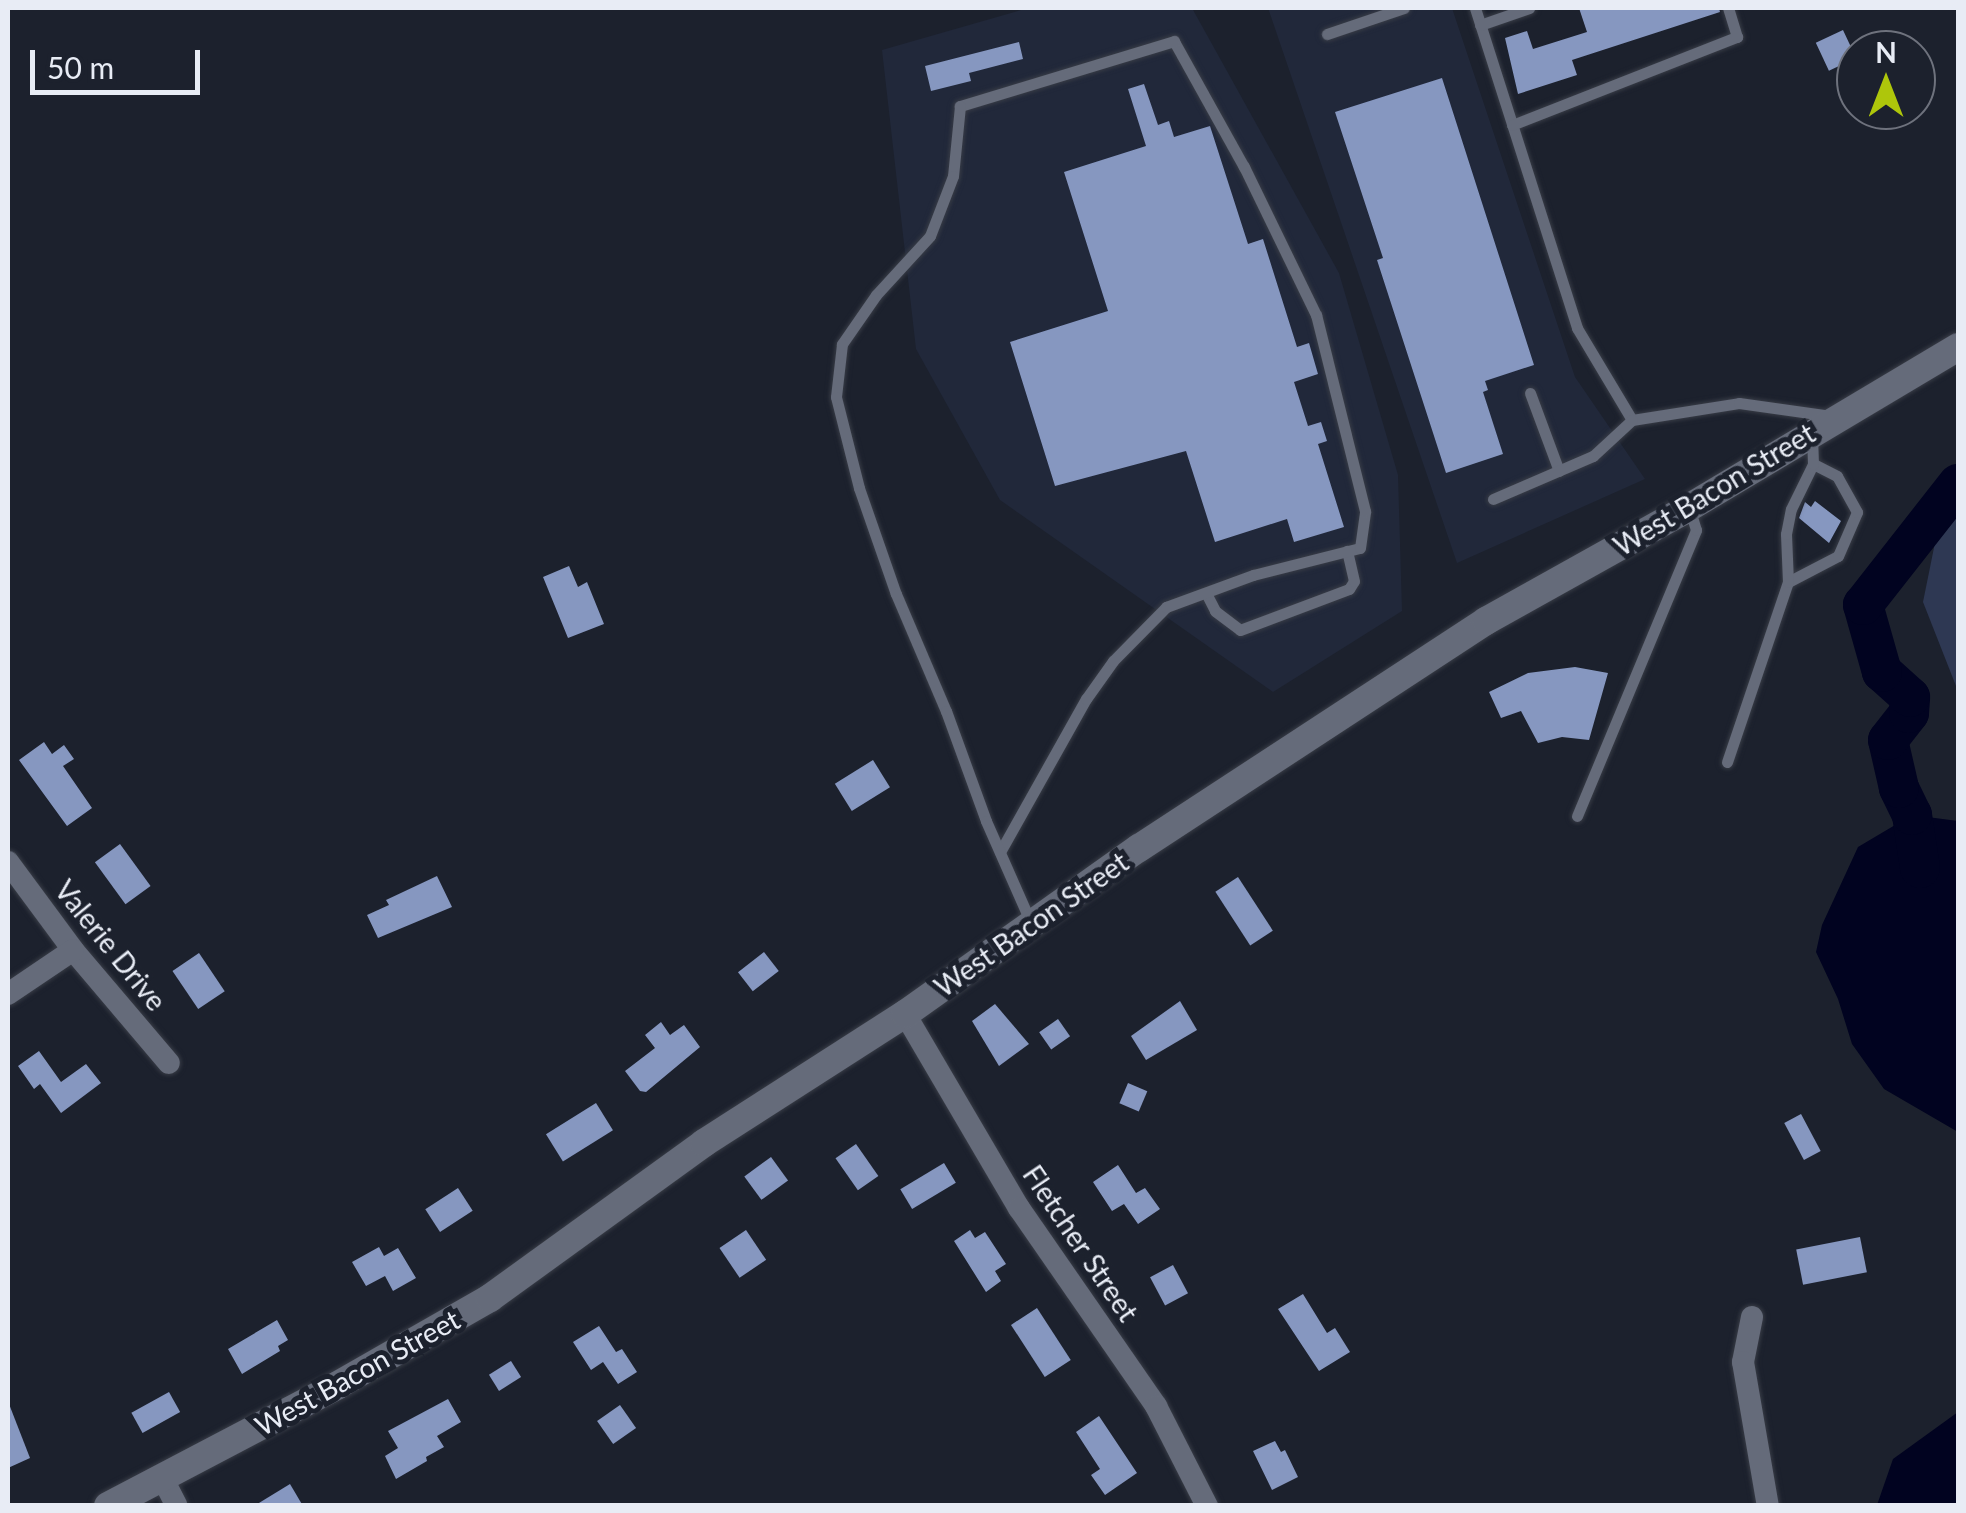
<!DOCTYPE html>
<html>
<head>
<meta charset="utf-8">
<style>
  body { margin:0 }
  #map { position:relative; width:1966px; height:1513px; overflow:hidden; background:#1c212d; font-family:Lato,sans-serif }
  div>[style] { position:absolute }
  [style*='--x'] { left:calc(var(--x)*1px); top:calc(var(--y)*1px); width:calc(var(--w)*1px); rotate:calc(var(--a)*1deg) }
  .built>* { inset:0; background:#21283a }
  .green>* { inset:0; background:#2e3853 }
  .water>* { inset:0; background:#010320 }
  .river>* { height:40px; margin:-20px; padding:0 20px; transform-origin:20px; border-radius:20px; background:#010320 }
  .building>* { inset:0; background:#8697c0; transform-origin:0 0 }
  .roads { filter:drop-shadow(0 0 2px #383c46) drop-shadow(0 0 2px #383c46) }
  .service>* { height:11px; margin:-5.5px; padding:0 5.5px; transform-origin:5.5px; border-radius:5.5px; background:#656b7a }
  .minor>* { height:22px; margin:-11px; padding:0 11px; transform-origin:11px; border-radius:11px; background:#656b7a }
  .tertiary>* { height:28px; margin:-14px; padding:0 14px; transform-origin:14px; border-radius:14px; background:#656b7a }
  span { translate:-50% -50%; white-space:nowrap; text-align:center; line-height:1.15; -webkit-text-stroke:10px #1c212d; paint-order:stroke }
  .street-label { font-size:28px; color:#e8ecf5 }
  .frame { position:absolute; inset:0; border:10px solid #e8ecf5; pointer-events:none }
  .north { position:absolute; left:1836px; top:30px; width:100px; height:100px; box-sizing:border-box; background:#1c212d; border:2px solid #6e727d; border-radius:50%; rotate:0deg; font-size:28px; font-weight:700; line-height:40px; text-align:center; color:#e8ecf5 }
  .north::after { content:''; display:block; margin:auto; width:35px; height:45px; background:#aec60b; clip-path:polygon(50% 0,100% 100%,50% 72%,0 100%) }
  .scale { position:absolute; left:30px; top:50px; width:170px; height:45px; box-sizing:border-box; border:5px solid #e8ecf5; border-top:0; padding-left:12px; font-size:30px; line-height:35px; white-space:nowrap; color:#e8ecf5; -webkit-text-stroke:8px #1c212d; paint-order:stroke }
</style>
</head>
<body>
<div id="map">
  <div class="built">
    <i style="clip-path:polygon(1028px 8px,1192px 8px,1339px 273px,1398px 475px,1402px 611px,1273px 692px,1000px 500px,916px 349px,882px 50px)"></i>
    <i style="clip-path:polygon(1268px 8px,1452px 8px,1575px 377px,1645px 479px,1457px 563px)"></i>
  </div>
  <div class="green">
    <i style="clip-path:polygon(1958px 507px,1958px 691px,1923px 602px,1938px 528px)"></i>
  </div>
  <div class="water">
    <i style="clip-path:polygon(1912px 815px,1958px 821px,1958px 1132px,1884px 1089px,1852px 1044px,1838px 999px,1816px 952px,1822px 925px,1858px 847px)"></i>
    <i style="clip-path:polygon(1958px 1412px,1958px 1505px,1877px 1505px,1893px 1459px)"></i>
  </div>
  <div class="river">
    <i style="--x:1920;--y:868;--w:54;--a:-98.6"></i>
    <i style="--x:1912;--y:815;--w:30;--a:-116"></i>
    <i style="--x:1899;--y:788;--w:49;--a:-102.9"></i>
    <i style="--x:1888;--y:740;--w:34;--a:-52"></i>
    <i style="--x:1909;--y:713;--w:16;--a:-86"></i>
    <i style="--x:1910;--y:697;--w:38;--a:-138"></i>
    <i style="--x:1882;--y:672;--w:70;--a:-105.8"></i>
    <i style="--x:1863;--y:605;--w:154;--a:-51.9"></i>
  </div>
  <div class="building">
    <i style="clip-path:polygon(1579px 8px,1719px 8px,1720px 12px,1572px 60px,1577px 75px,1518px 94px,1505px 38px,1527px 31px,1533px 49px,1587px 32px)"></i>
    <i style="left:1843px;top:30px;width:31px;height:30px;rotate:65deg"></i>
    <i style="clip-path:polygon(1019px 42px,1023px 59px,969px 73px,971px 81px,931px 91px,925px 66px)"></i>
    <i style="clip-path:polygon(1442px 78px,1534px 365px,1485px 381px,1488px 390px,1483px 392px,1503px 454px,1446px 473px,1377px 260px,1383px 258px,1335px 112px)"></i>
    <i style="clip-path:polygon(1144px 84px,1158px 125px,1169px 121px,1174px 137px,1210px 126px,1248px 244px,1263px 239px,1297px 347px,1309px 343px,1318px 374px,1294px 382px,1308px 426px,1321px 422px,1327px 441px,1318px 444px,1344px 527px,1294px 542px,1287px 519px,1215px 542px,1186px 451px,1055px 486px,1010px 342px,1108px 311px,1064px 172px,1146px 146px,1128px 89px)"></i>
    <i style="clip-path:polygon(1815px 501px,1841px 521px,1829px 543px,1799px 518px,1805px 502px,1811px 507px)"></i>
    <i style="clip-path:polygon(569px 566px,578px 587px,587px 582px,604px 624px,568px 638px,543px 577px)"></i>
    <i style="clip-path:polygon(1575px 667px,1608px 673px,1589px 740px,1562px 737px,1538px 743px,1521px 711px,1501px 718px,1489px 692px,1528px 673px)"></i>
    <i style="clip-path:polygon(44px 742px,52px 754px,64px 745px,74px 759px,63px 766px,92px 808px,67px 826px,19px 760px)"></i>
    <i style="left:873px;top:760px;width:32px;height:45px;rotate:58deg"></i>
    <i style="left:120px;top:844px;width:52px;height:31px;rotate:54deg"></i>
    <i style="clip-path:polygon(437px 876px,452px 907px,378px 938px,367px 915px,389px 905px,386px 900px)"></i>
    <i style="left:1238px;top:877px;width:64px;height:27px;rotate:57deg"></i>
    <i style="left:764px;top:952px;width:24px;height:33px;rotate:52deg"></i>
    <i style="left:199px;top:953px;width:46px;height:32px;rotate:56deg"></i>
    <i style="clip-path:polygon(1180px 1001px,1197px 1030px,1146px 1060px,1131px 1036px)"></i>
    <i style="clip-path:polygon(995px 1004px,1029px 1044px,999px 1066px,972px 1021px)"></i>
    <i style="left:1058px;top:1019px;width:21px;height:23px;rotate:55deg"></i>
    <i style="clip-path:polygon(661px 1022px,670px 1035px,684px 1025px,700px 1047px,646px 1092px,640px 1091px,625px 1071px,655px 1048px,645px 1035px)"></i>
    <i style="clip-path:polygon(39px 1051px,61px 1082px,86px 1064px,101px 1083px,61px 1113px,40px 1084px,34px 1089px,18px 1066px)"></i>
    <i style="left:1128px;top:1083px;width:21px;height:22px;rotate:23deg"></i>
    <i style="left:596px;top:1103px;width:32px;height:59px;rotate:58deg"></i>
    <i style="left:1801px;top:1114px;width:42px;height:19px;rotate:62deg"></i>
    <i style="left:856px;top:1144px;width:39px;height:25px;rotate:55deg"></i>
    <i style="left:771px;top:1157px;width:29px;height:33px;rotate:54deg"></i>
    <i style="left:944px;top:1163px;width:23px;height:51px;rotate:59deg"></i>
    <i style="clip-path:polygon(1118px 1165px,1136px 1193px,1145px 1188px,1160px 1209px,1138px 1224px,1124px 1204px,1112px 1211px,1093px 1182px)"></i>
    <i style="left:458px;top:1188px;width:27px;height:39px;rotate:57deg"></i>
    <i style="left:746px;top:1230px;width:36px;height:32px;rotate:56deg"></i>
    <i style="clip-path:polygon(970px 1230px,975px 1238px,985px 1232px,1006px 1264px,995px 1271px,1001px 1281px,986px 1292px,954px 1241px)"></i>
    <i style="left:1860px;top:1237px;width:36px;height:65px;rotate:79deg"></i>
    <i style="clip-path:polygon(379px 1247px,384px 1256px,398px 1248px,416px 1278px,393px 1291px,385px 1276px,366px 1286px,352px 1262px)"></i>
    <i style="left:1173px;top:1265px;width:32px;height:26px;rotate:62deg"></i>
    <i style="clip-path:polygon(1303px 1294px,1327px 1333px,1335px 1328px,1350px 1352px,1319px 1371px,1278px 1309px)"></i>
    <i style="left:1037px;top:1308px;width:62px;height:31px;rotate:57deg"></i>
    <i style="clip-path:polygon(277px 1320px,288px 1340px,278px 1346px,280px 1351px,242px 1374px,228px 1349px)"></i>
    <i style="clip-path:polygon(599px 1326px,616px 1352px,622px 1349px,637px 1372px,618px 1384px,603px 1362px,591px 1370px,573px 1342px)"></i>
    <i style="left:511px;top:1361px;width:19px;height:26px;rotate:58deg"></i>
    <i style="left:169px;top:1392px;width:23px;height:43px;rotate:61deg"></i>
    <i style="clip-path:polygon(448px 1399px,461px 1422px,437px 1436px,444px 1447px,426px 1457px,427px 1461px,396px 1479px,385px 1456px,398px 1448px,388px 1431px)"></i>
    <i style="clip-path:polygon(9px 1404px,30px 1458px,8px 1468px,8px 1405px)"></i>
    <i style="left:620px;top:1405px;width:28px;height:28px;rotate:55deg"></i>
    <i style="clip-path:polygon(1099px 1416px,1137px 1473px,1105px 1495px,1091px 1475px,1100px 1469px,1076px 1432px)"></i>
    <i style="clip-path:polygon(1275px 1441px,1281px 1452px,1285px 1450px,1298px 1477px,1272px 1490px,1253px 1451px)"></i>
    <i style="clip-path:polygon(290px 1484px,303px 1506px,254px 1506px)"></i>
  </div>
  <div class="roads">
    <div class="service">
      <i style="--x:1475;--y:8;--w:336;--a:72.3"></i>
      <i style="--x:1577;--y:328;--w:107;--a:59.1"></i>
      <i style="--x:1632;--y:420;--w:108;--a:-9"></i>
      <i style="--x:1739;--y:403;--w:93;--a:8"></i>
      <i style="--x:1480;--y:25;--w:52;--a:-19.1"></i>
      <i style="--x:1327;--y:34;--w:81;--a:-18.7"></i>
      <i style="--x:1512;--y:125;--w:242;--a:-21.4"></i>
      <i style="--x:1737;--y:37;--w:30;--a:-107"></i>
      <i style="--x:1530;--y:393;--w:83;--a:69.6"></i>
      <i style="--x:1493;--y:499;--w:109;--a:-23.3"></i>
      <i style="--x:1593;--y:456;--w:53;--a:-42.7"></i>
      <i style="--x:1788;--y:582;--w:56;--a:-27.5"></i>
      <i style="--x:1838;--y:556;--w:48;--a:-66.6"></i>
      <i style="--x:1857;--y:512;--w:41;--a:-119.1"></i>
      <i style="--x:1837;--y:476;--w:27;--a:-153"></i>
      <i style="--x:1206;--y:593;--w:20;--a:63"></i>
      <i style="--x:1215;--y:611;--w:31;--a:37"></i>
      <i style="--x:1240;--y:630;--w:116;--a:-20.6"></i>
      <i style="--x:1349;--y:589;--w:9;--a:-58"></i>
      <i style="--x:1354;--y:581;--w:31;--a:-103"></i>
      <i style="--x:1727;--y:762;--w:190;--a:-71.3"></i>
      <i style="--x:1788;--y:582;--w:48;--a:-92.4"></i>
      <i style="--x:1786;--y:534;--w:25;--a:-79"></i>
      <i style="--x:1791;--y:509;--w:50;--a:-63.9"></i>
      <i style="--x:1813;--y:464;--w:28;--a:-92"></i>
      <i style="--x:1577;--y:816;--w:310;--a:-67.4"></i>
      <i style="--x:1696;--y:530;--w:21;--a:-107"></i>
      <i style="--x:1000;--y:852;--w:176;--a:-60.7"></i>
      <i style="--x:1086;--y:699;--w:47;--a:-54.6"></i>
      <i style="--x:1113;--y:661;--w:76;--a:-45.5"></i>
      <i style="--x:1166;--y:607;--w:93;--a:-20.2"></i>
      <i style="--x:1253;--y:575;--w:110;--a:-14.2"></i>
      <i style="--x:1360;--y:548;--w:37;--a:-82"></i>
      <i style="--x:1365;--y:511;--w:202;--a:-104"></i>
      <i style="--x:1316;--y:315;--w:165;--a:-115.9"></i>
      <i style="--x:1244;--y:167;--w:144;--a:-119.1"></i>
      <i style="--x:1174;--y:41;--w:224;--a:163.1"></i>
      <i style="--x:960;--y:106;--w:70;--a:95.7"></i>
      <i style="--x:953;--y:176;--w:64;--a:111"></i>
      <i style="--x:930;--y:236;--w:80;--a:132.5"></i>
      <i style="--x:876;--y:295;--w:60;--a:124.8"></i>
      <i style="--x:842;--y:344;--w:53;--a:96.5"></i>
      <i style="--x:836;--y:397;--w:94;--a:75.8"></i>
      <i style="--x:859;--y:488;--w:112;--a:70.8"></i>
      <i style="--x:896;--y:594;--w:127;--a:66.9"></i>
      <i style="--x:946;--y:711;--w:117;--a:70"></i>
      <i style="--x:986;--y:821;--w:111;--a:66.2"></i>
    </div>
    <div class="minor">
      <i style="--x:8;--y:862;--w:109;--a:53.5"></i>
      <i style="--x:73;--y:950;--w:148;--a:49.7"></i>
      <i style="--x:8;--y:994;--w:78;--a:-34.1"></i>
      <i style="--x:905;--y:1014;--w:225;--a:59.6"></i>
      <i style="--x:1019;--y:1208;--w:241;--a:55.3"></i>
      <i style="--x:1156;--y:1406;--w:112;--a:63"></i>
      <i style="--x:1752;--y:1317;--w:46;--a:101.3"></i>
      <i style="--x:1743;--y:1362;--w:146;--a:80.2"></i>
      <i style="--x:163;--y:1479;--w:30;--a:63"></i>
    </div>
    <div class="tertiary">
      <i style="--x:108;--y:1506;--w:260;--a:-27.7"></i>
      <i style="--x:338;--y:1385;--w:175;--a:-29.8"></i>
      <i style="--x:490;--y:1298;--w:264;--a:-35.9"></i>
      <i style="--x:704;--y:1143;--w:239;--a:-32.7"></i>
      <i style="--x:905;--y:1014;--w:287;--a:-35.4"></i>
      <i style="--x:1139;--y:848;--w:415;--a:-33.2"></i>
      <i style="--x:1486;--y:621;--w:226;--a:-29.2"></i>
      <i style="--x:1683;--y:511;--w:320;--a:-30.8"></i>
    </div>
  </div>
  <div class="street-label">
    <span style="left:1714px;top:489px;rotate:-31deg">West Bacon Street</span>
    <span style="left:1031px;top:924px;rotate:-35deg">West Bacon Street</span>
    <span style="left:111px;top:945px;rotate:51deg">Valerie Drive</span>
    <span style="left:1081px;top:1243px;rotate:56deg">Fletcher Street</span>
    <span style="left:357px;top:1372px;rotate:-29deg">West Bacon Street</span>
  </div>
  <div class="frame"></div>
  <div class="north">N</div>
  <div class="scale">50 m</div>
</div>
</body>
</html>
